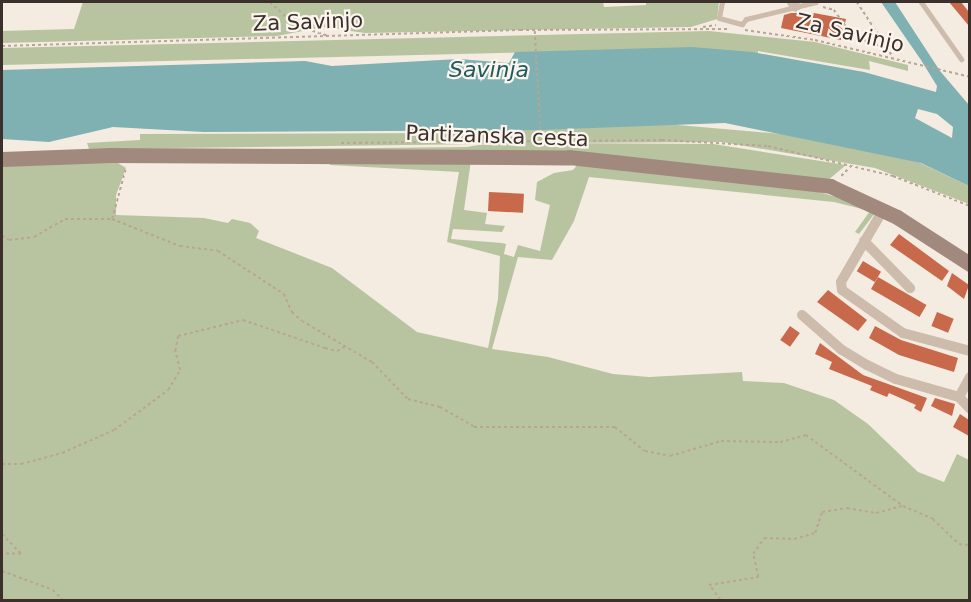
<!DOCTYPE html>
<html>
<head>
<meta charset="utf-8">
<style>
  body { margin:0 }
  #map { position:relative; width:971px; height:602px; overflow:hidden; background:#f4ebe1; font-family:"DejaVu Sans",sans-serif }
  div>[style] { position:absolute }
  [style*='--x'] { left:calc(var(--x)*1px); top:calc(var(--y)*1px); width:calc(var(--w)*1px); rotate:calc(var(--a)*1deg) }
  .green>* { inset:0; background:#b8c4a0 }
  .water>* { inset:0; background:#7fb0b2 }
  .building>* { inset:0; background:#c8694b; transform-origin:0 0 }
  .path>* { height:1.5px; margin-top:-0.75px; transform-origin:0; background:repeating-linear-gradient(90deg,#b9a596 0 3px,transparent 0 6px) }
  .lane>* { height:5px; margin:-2.5px; padding:0 2.5px; transform-origin:2.5px; border-radius:2.5px; background:#cdbbac }
  .street>* { height:10px; margin:-5px; padding:0 5px; transform-origin:5px; border-radius:5px; background:#cdbbac }
  .secondary>* { height:15px; margin:-7.5px; padding:0 7.5px; transform-origin:7.5px; border-radius:7.5px; background:#a18a7d }
  span { translate:-50% -50%; white-space:nowrap; text-align:center; line-height:1.15; -webkit-text-stroke:4.5px #fbf5ee; paint-order:stroke }
  .street-label { font-size:21px; color:#3b302b }
  .water-label { font-size:22px; color:#1f5a5e; font-style:italic }
  .frame { position:absolute; inset:0; border:3px solid #3b302b; pointer-events:none }
</style>
</head>
<body>
<div id="map">
  <div class="green">
    <i style="clip-path:polygon(83px 2px,603px 2px,604px 7px,646px 5px,646px 2px,719px 2px,717px 19px,691px 27px,365px 33px,323px 27px,277px 36px,2px 43px,2px 31px,74px 29px)"></i>
    <i style="clip-path:polygon(709px 31px,815px 42px,908px 65px,908px 71px,869px 61px,870px 70px,758px 51px,758px 54px,578px 51px,2px 65px,2px 48px)"></i>
    <i style="clip-path:polygon(666px 124px,782px 134px,918px 162px,969px 186px,969px 204px,875px 168px,722px 142px,540px 143px,713px 144px,846px 165px,827px 181px,703px 168px,180px 150px,467px 147px,484px 144px,89px 149px,87px 143px,140px 140px,140px 134px,451px 133px)"></i>
    <i style="clip-path:polygon(110px 158px,126px 168px,116px 195px,116px 215px,204px 218px,228px 223px,232px 219px,250px 223px,259px 231px,256px 238px,332px 268px,417px 332px,488px 348px,498px 299px,500px 256px,447px 242px,459px 172px,330px 165px,329px 161px,471px 160px,464px 210px,487px 213px,485px 224px,505px 226px,502px 232px,453px 229px,451px 239px,502px 243px,506px 244px,504px 254px,514px 257px,518px 245px,540px 251px,550px 205px,535px 200px,537px 182px,554px 173px,573px 170px,578px 164px,801px 187px,868px 206px,875px 213px,859px 234px,855px 232px,870px 211px,834px 202px,589px 177px,574px 221px,552px 260px,518px 257px,492px 349px,548px 357px,613px 374px,649px 377px,742px 372px,743px 381px,784px 383px,834px 400px,868px 424px,918px 472px,944px 482px,957px 454px,969px 460px,969px 600px,2px 600px,2px 162px)"></i>
  </div>
  <div class="water">
    <i style="clip-path:polygon(evenodd,881px 2px,895px 2px,940px 71px,969px 105px,969px 186px,921px 163px,725px 123px,540px 130px,204px 132px,113px 127px,49px 142px,2px 139px,2px 70px,305px 61px,332px 66px,459px 59px,509px 63px,515px 52px,692px 47px,752px 52px,864px 72px,936px 92px,937px 86px,921px 60px,881px 2px,918px 109px,937px 114px,953px 127px,952px 138px,915px 118px,918px 109px)"></i>
  </div>
  <div class="building">
    <i style="clip-path:polygon(949px 2px,961px 2px,969px 12px,969px 26px)"></i>
    <i style="clip-path:polygon(791px 13px,814px 13px,846px 19px,841px 40px,781px 28px,784px 15px)"></i>
    <i style="left:489px;top:192px;width:35px;height:19px;rotate:3deg"></i>
    <i style="clip-path:polygon(899px 234px,949px 271px,942px 281px,890px 245px)"></i>
    <i style="left:863px;top:261px;width:21px;height:12px;rotate:31deg"></i>
    <i style="clip-path:polygon(952px 273px,969px 285px,964px 299px,947px 286px)"></i>
    <i style="left:878px;top:277px;width:56px;height:14px;rotate:30deg"></i>
    <i style="clip-path:polygon(828px 290px,867px 320px,858px 331px,817px 302px)"></i>
    <i style="left:937px;top:312px;width:18px;height:15px;rotate:22deg"></i>
    <i style="left:790px;top:326px;width:12px;height:17px;rotate:35deg"></i>
    <i style="clip-path:polygon(875px 326px,901px 340px,958px 358px,954px 372px,899px 355px,869px 338px)"></i>
    <i style="clip-path:polygon(820px 343px,863px 375px,927px 398px,921px 412px,914px 408px,916px 405px,889px 393px,887px 397px,870px 390px,872px 386px,829px 369px,832px 362px,815px 354px)"></i>
    <i style="clip-path:polygon(935px 398px,955px 404px,952px 416px,931px 406px)"></i>
    <i style="clip-path:polygon(960px 414px,969px 420px,969px 436px,953px 427px)"></i>
  </div>
  <div class="path">
    <i style="--x:270;--y:2;--w:34;--a:43"></i>
    <i style="--x:295;--y:25;--w:33;--a:18"></i>
    <i style="--x:857;--y:2;--w:66;--a:56.8"></i>
    <i style="--x:823;--y:7;--w:11;--a:15"></i>
    <i style="--x:834;--y:10;--w:24;--a:54"></i>
    <i style="--x:848;--y:29;--w:19;--a:35"></i>
    <i style="--x:864;--y:40;--w:27;--a:22"></i>
    <i style="--x:703;--y:27;--w:13;--a:-9"></i>
    <i style="--x:745;--y:30;--w:71;--a:8.1"></i>
    <i style="--x:815;--y:40;--w:159;--a:13.4"></i>
    <i style="--x:535;--y:31;--w:109;--a:86.8"></i>
    <i style="--x:2;--y:46;--w:518;--a:-1.77"></i>
    <i style="--x:520;--y:30;--w:208;--a:-0.3"></i>
    <i style="--x:341;--y:143;--w:321;--a:-0.5"></i>
    <i style="--x:662;--y:140;--w:106;--a:3.2"></i>
    <i style="--x:768;--y:146;--w:129;--a:13.5"></i>
    <i style="--x:893;--y:176;--w:83;--a:21.3"></i>
    <i style="--x:841;--y:176;--w:13;--a:-45"></i>
    <i style="--x:112;--y:219;--w:54;--a:-74.9"></i>
    <i style="--x:2;--y:236;--w:8;--a:30"></i>
    <i style="--x:9;--y:240;--w:25;--a:-7"></i>
    <i style="--x:34;--y:237;--w:36;--a:-30"></i>
    <i style="--x:65;--y:219;--w:47;--a:0"></i>
    <i style="--x:112;--y:219;--w:73;--a:21.7"></i>
    <i style="--x:180;--y:246;--w:38;--a:7"></i>
    <i style="--x:218;--y:251;--w:79;--a:33.1"></i>
    <i style="--x:284;--y:294;--w:20;--a:66"></i>
    <i style="--x:292;--y:312;--w:13;--a:42"></i>
    <i style="--x:302;--y:321;--w:81;--a:30.4"></i>
    <i style="--x:372;--y:362;--w:52;--a:45.8"></i>
    <i style="--x:408;--y:399;--w:33;--a:14"></i>
    <i style="--x:440;--y:407;--w:39;--a:30"></i>
    <i style="--x:474;--y:427;--w:141;--a:0"></i>
    <i style="--x:615;--y:427;--w:38;--a:39"></i>
    <i style="--x:645;--y:451;--w:25;--a:11"></i>
    <i style="--x:670;--y:456;--w:53;--a:-16.4"></i>
    <i style="--x:721;--y:441;--w:59;--a:1"></i>
    <i style="--x:780;--y:442;--w:27;--a:-15"></i>
    <i style="--x:806;--y:435;--w:120;--a:36.2"></i>
    <i style="--x:903;--y:506;--w:33;--a:23"></i>
    <i style="--x:933;--y:519;--w:36;--a:44"></i>
    <i style="--x:959;--y:544;--w:11;--a:5"></i>
    <i style="--x:2;--y:464;--w:19;--a:0"></i>
    <i style="--x:21;--y:464;--w:42;--a:-15"></i>
    <i style="--x:62;--y:453;--w:57;--a:-23.9"></i>
    <i style="--x:114;--y:430;--w:67;--a:-36.5"></i>
    <i style="--x:168;--y:390;--w:23;--a:-59"></i>
    <i style="--x:180;--y:370;--w:20;--a:-105"></i>
    <i style="--x:175;--y:351;--w:15;--a:-79"></i>
    <i style="--x:178;--y:336;--w:67;--a:-13.8"></i>
    <i style="--x:243;--y:320;--w:87;--a:18.9"></i>
    <i style="--x:325;--y:348;--w:12;--a:14"></i>
    <i style="--x:337;--y:351;--w:10;--a:-29"></i>
    <i style="--x:2;--y:534;--w:28;--a:46"></i>
    <i style="--x:21;--y:554;--w:19;--a:180"></i>
    <i style="--x:2;--y:571;--w:54;--a:20.4"></i>
    <i style="--x:53;--y:590;--w:14;--a:45"></i>
    <i style="--x:720;--y:600;--w:19;--a:-126"></i>
    <i style="--x:709;--y:585;--w:50;--a:-9.3"></i>
    <i style="--x:758;--y:577;--w:24;--a:-102"></i>
    <i style="--x:753;--y:554;--w:19;--a:-55"></i>
    <i style="--x:764;--y:538;--w:30;--a:2"></i>
    <i style="--x:794;--y:539;--w:22;--a:-16"></i>
    <i style="--x:815;--y:533;--w:22;--a:-72"></i>
    <i style="--x:822;--y:512;--w:25;--a:-9"></i>
    <i style="--x:847;--y:508;--w:29;--a:10"></i>
    <i style="--x:876;--y:513;--w:28;--a:-15"></i>
  </div>
  <div class="lane">
    <i style="--x:722;--y:2;--w:16;--a:101"></i>
    <i style="--x:719;--y:18;--w:24;--a:15"></i>
    <i style="--x:742;--y:24;--w:6;--a:-51"></i>
    <i style="--x:746;--y:19;--w:72;--a:-13.7"></i>
    <i style="--x:921;--y:2;--w:70;--a:54.9"></i>
  </div>
  <div class="street">
    <i style="--x:792;--y:2;--w:6;--a:51"></i>
    <i style="--x:883;--y:210;--w:83;--a:120.3"></i>
    <i style="--x:841;--y:282;--w:8;--a:83"></i>
    <i style="--x:842;--y:290;--w:75;--a:35.2"></i>
    <i style="--x:903;--y:333;--w:69;--a:15"></i>
    <i style="--x:864;--y:241;--w:66;--a:45.6"></i>
    <i style="--x:802;--y:315;--w:53;--a:41.2"></i>
    <i style="--x:842;--y:350;--w:29;--a:31"></i>
    <i style="--x:867;--y:365;--w:32;--a:26"></i>
    <i style="--x:896;--y:379;--w:66;--a:15.9"></i>
    <i style="--x:959;--y:397;--w:16;--a:47"></i>
    <i style="--x:959;--y:397;--w:23;--a:-61"></i>
  </div>
  <div class="secondary">
    <i style="--x:2;--y:159;--w:109;--a:-2.1"></i>
    <i style="--x:111;--y:155;--w:458;--a:0.3"></i>
    <i style="--x:569;--y:157;--w:263;--a:6.3"></i>
    <i style="--x:830;--y:186;--w:74;--a:24.8"></i>
    <i style="--x:897;--y:217;--w:87;--a:32.8"></i>
  </div>
  <div class="street-label">
    <span style="left:308px;top:22px;rotate:-2deg">Za Savinjo</span>
    <span style="left:850px;top:33px;rotate:13deg">Za Savinjo</span>
    <span style="left:497px;top:136px;rotate:2deg">Partizanska cesta</span>
  </div>
  <div class="water-label">
    <span style="left:489px;top:70px">Savinja</span>
  </div>
  <div class="frame"></div>
</div>
</body>
</html>
